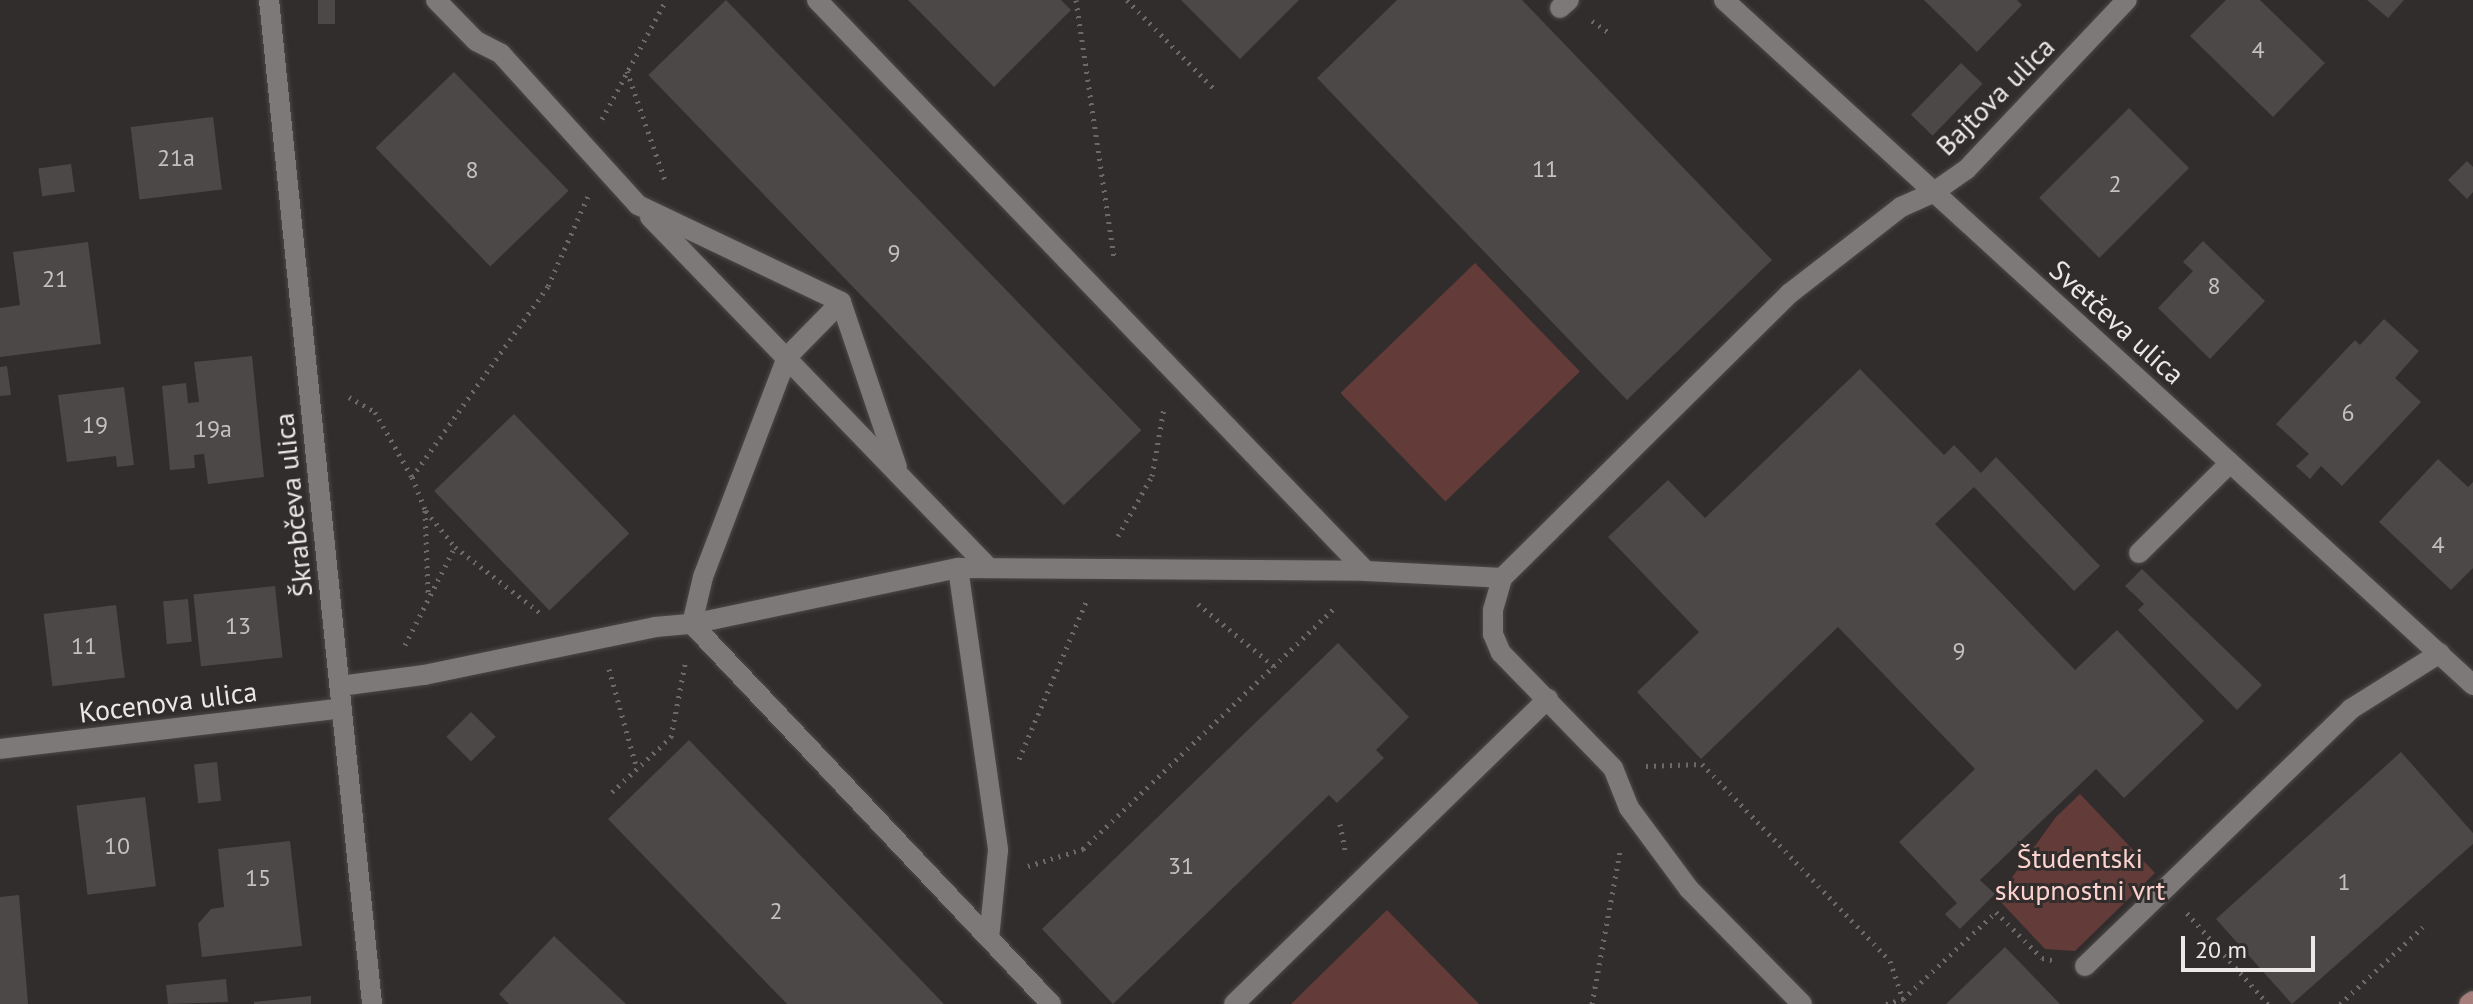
<!DOCTYPE html>
<html>
<head>
<meta charset="utf-8">
<style>
  body { margin:0 }
  #map { position:relative; width:2473px; height:1004px; overflow:hidden; background:#312d2c; font-family:"PT Sans",sans-serif }
  div>[style] { position:absolute }
  [style*='--x'] { left:calc(var(--x)*1px); top:calc(var(--y)*1px); width:calc(var(--w)*1px); rotate:calc(var(--a)*1deg) }
  .green>* { inset:0; background:#633c3a; transform-origin:0 0 }
  .building>* { inset:0; background:#4c4848; transform-origin:0 0 }
  .path>* { height:5px; margin-top:-2.5px; transform-origin:0; background:repeating-linear-gradient(90deg,#6d6968 0 2px,transparent 0 8px) }
  .roads { filter:drop-shadow(0 0 2px #4b4848) drop-shadow(0 0 2px #4b4848) }
  .service>* { height:20px; margin:-10px; padding:0 10px; transform-origin:10px; border-radius:10px; background:#7e7979 }
  .minor>* { height:20px; margin:-10px; padding:0 10px; transform-origin:10px; border-radius:10px; background:#7e7979 }
  .tertiary>* { height:20px; margin:-10px; padding:0 10px; transform-origin:10px; border-radius:10px; background:#7e7979 }
  .secondary>* { height:20px; margin:-10px; padding:0 10px; transform-origin:10px; border-radius:10px; background:#a57d7b }
  span { translate:-50% -50%; white-space:nowrap; text-align:center; line-height:1.15; -webkit-text-stroke:6px #312d2c; paint-order:stroke }
  .number-label { font-size:24px; color:#c3c0c0 }
  .number-label span { -webkit-text-stroke-width:0 }
  .street-label { font-size:28px; color:#ebe8e8 }
  .park-label { font-size:28px; color:#fcd2ce }
  .scale { position:absolute; left:2181px; top:936px; width:134px; height:36px; box-sizing:border-box; border:4px solid #ebe8e8; border-top:0; padding-left:10px; font-size:24px; line-height:28px; white-space:nowrap; color:#ebe8e8; -webkit-text-stroke:6px #312d2c; paint-order:stroke }
</style>
</head>
<body>
<div id="map">
  <div class="green">
    <i style="left:1475px;top:263px;width:151px;height:187px;rotate:46deg"></i>
    <i style="clip-path:polygon(2080px 794px,2155px 873px,2075px 951px,2045px 949px,1997px 898px,2056px 817px)"></i>
    <i style="clip-path:polygon(1387px 910px,1479px 1004px,1291px 1004px)"></i>
  </div>
  <div class="building">
    <i style="left:318px;top:0;width:17px;height:24px"></i>
    <i style="left:726px;top:0;width:598px;height:108px;rotate:46deg"></i>
    <i style="clip-path:polygon(908px 0,1061px 0,1071px 10px,994px 87px)"></i>
    <i style="clip-path:polygon(1181px 0,1299px 0,1240px 59px)"></i>
    <i style="clip-path:polygon(1397px 0,1522px 0,1772px 260px,1627px 400px,1317px 78px)"></i>
    <i style="clip-path:polygon(1924px 0,2017px 0,2022px 5px,1977px 52px)"></i>
    <i style="clip-path:polygon(2226px 0,2260px 0,2325px 63px,2273px 117px,2190px 36px)"></i>
    <i style="clip-path:polygon(2367px 0,2404px 0,2388px 18px)"></i>
    <i style="left:1961px;top:63px;width:30px;height:72px;rotate:44deg"></i>
    <i style="left:454px;top:72px;width:165px;height:109px;rotate:46deg"></i>
    <i style="left:2129px;top:108px;width:85px;height:127px;rotate:45deg"></i>
    <i style="left:213px;top:117px;width:73px;height:83px;rotate:83deg"></i>
    <i style="clip-path:polygon(2467px 161px,2473px 167px,2473px 192px,2467px 199px,2448px 180px)"></i>
    <i style="left:71px;top:164px;width:28px;height:33px;rotate:82deg"></i>
    <i style="clip-path:polygon(2203px 241px,2265px 301px,2210px 359px,2158px 308px,2193px 271px,2183px 262px)"></i>
    <i style="clip-path:polygon(88px 242px,101px 344px,0 357px,0 308px,20px 305px,13px 252px)"></i>
    <i style="clip-path:polygon(2384px 319px,2419px 351px,2395px 378px,2421px 402px,2342px 486px,2321px 466px,2310px 479px,2296px 466px,2309px 454px,2276px 424px,2355px 340px,2360px 345px)"></i>
    <i style="clip-path:polygon(252px 356px,264px 477px,208px 484px,204px 454px,194px 455px,195px 468px,170px 470px,162px 386px,186px 383px,188px 403px,199px 402px,194px 362px)"></i>
    <i style="clip-path:polygon(7px 366px,11px 395px,0 396px,0 367px)"></i>
    <i style="clip-path:polygon(1860px 369px,1944px 455px,1954px 445px,1981px 473px,1996px 457px,2100px 566px,2074px 591px,1974px 487px,1935px 524px,2075px 670px,2117px 630px,2204px 721px,2124px 798px,2096px 769px,1980px 880px,1995px 894px,1960px 929px,1945px 914px,1957px 903px,1899px 842px,1975px 769px,1838px 627px,1701px 759px,1637px 692px,1699px 632px,1608px 537px,1668px 480px,1705px 518px)"></i>
    <i style="clip-path:polygon(124px 387px,134px 465px,117px 467px,116px 456px,67px 462px,58px 395px)"></i>
    <i style="left:514px;top:414px;width:166px;height:111px;rotate:46deg"></i>
    <i style="clip-path:polygon(2438px 459px,2468px 487px,2473px 482px,2473px 568px,2451px 590px,2379px 522px)"></i>
    <i style="clip-path:polygon(2142px 569px,2262px 685px,2237px 710px,2138px 610px,2144px 604px,2125px 586px)"></i>
    <i style="left:275px;top:586px;width:72px;height:82px;rotate:84deg"></i>
    <i style="left:188px;top:599px;width:43px;height:25px;rotate:85deg"></i>
    <i style="left:116px;top:605px;width:73px;height:73px;rotate:83deg"></i>
    <i style="clip-path:polygon(1338px 643px,1409px 717px,1376px 750px,1384px 758px,1337px 803px,1329px 795px,1113px 1004px,1042px 929px)"></i>
    <i style="left:471px;top:712px;width:35px;height:35px;rotate:45deg"></i>
    <i style="clip-path:polygon(689px 740px,944px 1004px,787px 1004px,608px 819px)"></i>
    <i style="clip-path:polygon(2401px 752px,2473px 833px,2473px 844px,2292px 1004px,2216px 919px)"></i>
    <i style="left:217px;top:762px;width:39px;height:23px;rotate:84deg"></i>
    <i style="left:145px;top:797px;width:90px;height:69px;rotate:83deg"></i>
    <i style="clip-path:polygon(290px 841px,302px 946px,202px 957px,198px 924px,211px 909px,224px 907px,218px 849px)"></i>
    <i style="clip-path:polygon(19px 895px,28px 1004px,0 1004px,0 897px)"></i>
    <i style="clip-path:polygon(554px 936px,626px 1004px,509px 1004px,499px 994px)"></i>
    <i style="clip-path:polygon(2005px 947px,2060px 1004px,1946px 1004px)"></i>
    <i style="clip-path:polygon(226px 979px,228px 1002px,168px 1004px,166px 985px)"></i>
    <i style="clip-path:polygon(311px 996px,311px 1004px,254px 1004px,254px 1002px)"></i>
  </div>
  <div class="path">
    <i style="--x:1076;--y:0;--w:261;--a:81.6"></i>
    <i style="--x:1127;--y:0;--w:127;--a:45.6"></i>
    <i style="--x:1592;--y:21;--w:23;--a:34"></i>
    <i style="--x:627;--y:71;--w:115;--a:70.8"></i>
    <i style="--x:602;--y:119;--w:135;--a:-61.7"></i>
    <i style="--x:349;--y:397;--w:30;--a:30"></i>
    <i style="--x:375;--y:412;--w:75;--a:60.4"></i>
    <i style="--x:412;--y:477;--w:35;--a:68"></i>
    <i style="--x:425;--y:510;--w:83;--a:87.9"></i>
    <i style="--x:412;--y:477;--w:234;--a:-54.5"></i>
    <i style="--x:548;--y:286;--w:98;--a:-66"></i>
    <i style="--x:426;--y:511;--w:46;--a:51.1"></i>
    <i style="--x:455;--y:547;--w:111;--a:37.7"></i>
    <i style="--x:1118;--y:536;--w:69;--a:-60.5"></i>
    <i style="--x:1152;--y:476;--w:69;--a:-80"></i>
    <i style="--x:1198;--y:604;--w:99;--a:39.3"></i>
    <i style="--x:405;--y:645;--w:110;--a:-63"></i>
    <i style="--x:609;--y:669;--w:104;--a:74.4"></i>
    <i style="--x:1019;--y:759;--w:171;--a:-66.9"></i>
    <i style="--x:1646;--y:766;--w:56;--a:-2"></i>
    <i style="--x:1702;--y:764;--w:272;--a:46.3"></i>
    <i style="--x:1890;--y:961;--w:40;--a:71.1"></i>
    <i style="--x:612;--y:792;--w:81;--a:-43"></i>
    <i style="--x:671;--y:737;--w:74;--a:-79.1"></i>
    <i style="--x:1340;--y:824;--w:26;--a:79"></i>
    <i style="--x:1028;--y:866;--w:58;--a:-17.2"></i>
    <i style="--x:1083;--y:849;--w:352;--a:-43.8"></i>
    <i style="--x:2187;--y:913;--w:122;--a:48.3"></i>
    <i style="--x:1592;--y:1004;--w:155;--a:-79.6"></i>
    <i style="--x:1886;--y:1004;--w:18;--a:-16"></i>
    <i style="--x:1903;--y:999;--w:127;--a:-43.1"></i>
    <i style="--x:1996;--y:912;--w:65;--a:45"></i>
    <i style="--x:2042;--y:958;--w:14;--a:12"></i>
    <i style="--x:2340;--y:1004;--w:113;--a:-42.9"></i>
  </div>
  <div class="roads">
    <div class="service">
      <i style="--x:436;--y:0;--w:57;--a:45.7"></i>
      <i style="--x:476;--y:41;--w:28;--a:27"></i>
      <i style="--x:501;--y:54;--w:204;--a:47.8"></i>
      <i style="--x:638;--y:205;--w:225;--a:25.5"></i>
      <i style="--x:841;--y:302;--w:77;--a:134.5"></i>
      <i style="--x:787;--y:357;--w:235;--a:110.9"></i>
      <i style="--x:703;--y:577;--w:48;--a:103.2"></i>
      <i style="--x:692;--y:624;--w:272;--a:-11.9"></i>
      <i style="--x:958;--y:568;--w:408;--a:0.4"></i>
      <i style="--x:817;--y:0;--w:792;--a:46.13"></i>
      <i style="--x:1366;--y:571;--w:136;--a:2.9"></i>
      <i style="--x:1560;--y:8;--w:12;--a:-42"></i>
      <i style="--x:650;--y:217;--w:488;--a:46"></i>
      <i style="--x:841;--y:302;--w:174;--a:71.3"></i>
      <i style="--x:2139;--y:553;--w:128;--a:-44.7"></i>
      <i style="--x:958;--y:568;--w:285;--a:81.9"></i>
      <i style="--x:998;--y:850;--w:88;--a:95.8"></i>
      <i style="--x:340;--y:686;--w:85;--a:-7.5"></i>
      <i style="--x:424;--y:675;--w:236;--a:-11.7"></i>
      <i style="--x:655;--y:627;--w:37;--a:-5"></i>
      <i style="--x:692;--y:624;--w:523;--a:46.63"></i>
      <i style="--x:2085;--y:966;--w:370;--a:-44"></i>
      <i style="--x:2351;--y:709;--w:105;--a:-32.2"></i>
      <i style="--x:1234;--y:1004;--w:438;--a:-44.2"></i>
      <i style="--x:1802;--y:1004;--w:161;--a:-134.5"></i>
      <i style="--x:1689;--y:889;--w:101;--a:-126.5"></i>
      <i style="--x:1629;--y:808;--w:43;--a:-111.8"></i>
      <i style="--x:1613;--y:768;--w:161;--a:-134.2"></i>
      <i style="--x:1501;--y:653;--w:21;--a:-113"></i>
      <i style="--x:1493;--y:634;--w:24;--a:-90"></i>
      <i style="--x:1493;--y:610;--w:33;--a:-74"></i>
      <i style="--x:1502;--y:578;--w:404;--a:-44.7"></i>
      <i style="--x:1789;--y:294;--w:142;--a:-37.8"></i>
      <i style="--x:1901;--y:207;--w:36;--a:-24"></i>
    </div>
    <div class="minor">
      <i style="--x:1724;--y:0;--w:1015;--a:42.44"></i>
      <i style="--x:1934;--y:192;--w:39;--a:-35"></i>
      <i style="--x:1966;--y:170;--w:234;--a:-46.6"></i>
      <i style="--x:0;--y:749;--w:344;--a:-6.8"></i>
    </div>
    <div class="tertiary">
      <i style="--x:269;--y:0;--w:1009;--a:84.14"></i>
    </div>
    <div class="secondary">
      <i style="--x:2469;--y:1004;--w:5;--a:-37"></i>
    </div>
  </div>
  <div class="number-label">
    <span style="left:2258px;top:50px">4</span>
    <span style="left:176px;top:158px">21a</span>
    <span style="left:1545px;top:169px">11</span>
    <span style="left:472px;top:170px">8</span>
    <span style="left:2115px;top:184px">2</span>
    <span style="left:894px;top:253px">9</span>
    <span style="left:55px;top:279px">21</span>
    <span style="left:2214px;top:286px">8</span>
    <span style="left:2348px;top:413px">6</span>
    <span style="left:95px;top:425px">19</span>
    <span style="left:213px;top:429px">19a</span>
    <span style="left:2438px;top:545px">4</span>
    <span style="left:238px;top:626px">13</span>
    <span style="left:84px;top:646px">11</span>
    <span style="left:1959px;top:651px">9</span>
    <span style="left:117px;top:846px">10</span>
    <span style="left:1181px;top:866px">31</span>
    <span style="left:258px;top:878px">15</span>
    <span style="left:2344px;top:882px">1</span>
    <span style="left:776px;top:911px">2</span>
  </div>
  <div class="street-label">
    <span style="left:1995px;top:96px;rotate:-45deg">Bajtova ulica</span>
    <span style="left:2117px;top:322px;rotate:42deg">Svetčeva ulica</span>
    <span style="left:293px;top:505px;rotate:-96deg">Škrabčeva ulica</span>
    <span style="left:168px;top:702px;rotate:-7deg">Kocenova ulica</span>
  </div>
  <div class="park-label">
    <span style="left:2080px;top:874px">Študentski<br>skupnostni vrt</span>
  </div>
  <div class="scale">20 m</div>
</div>
</body>
</html>
